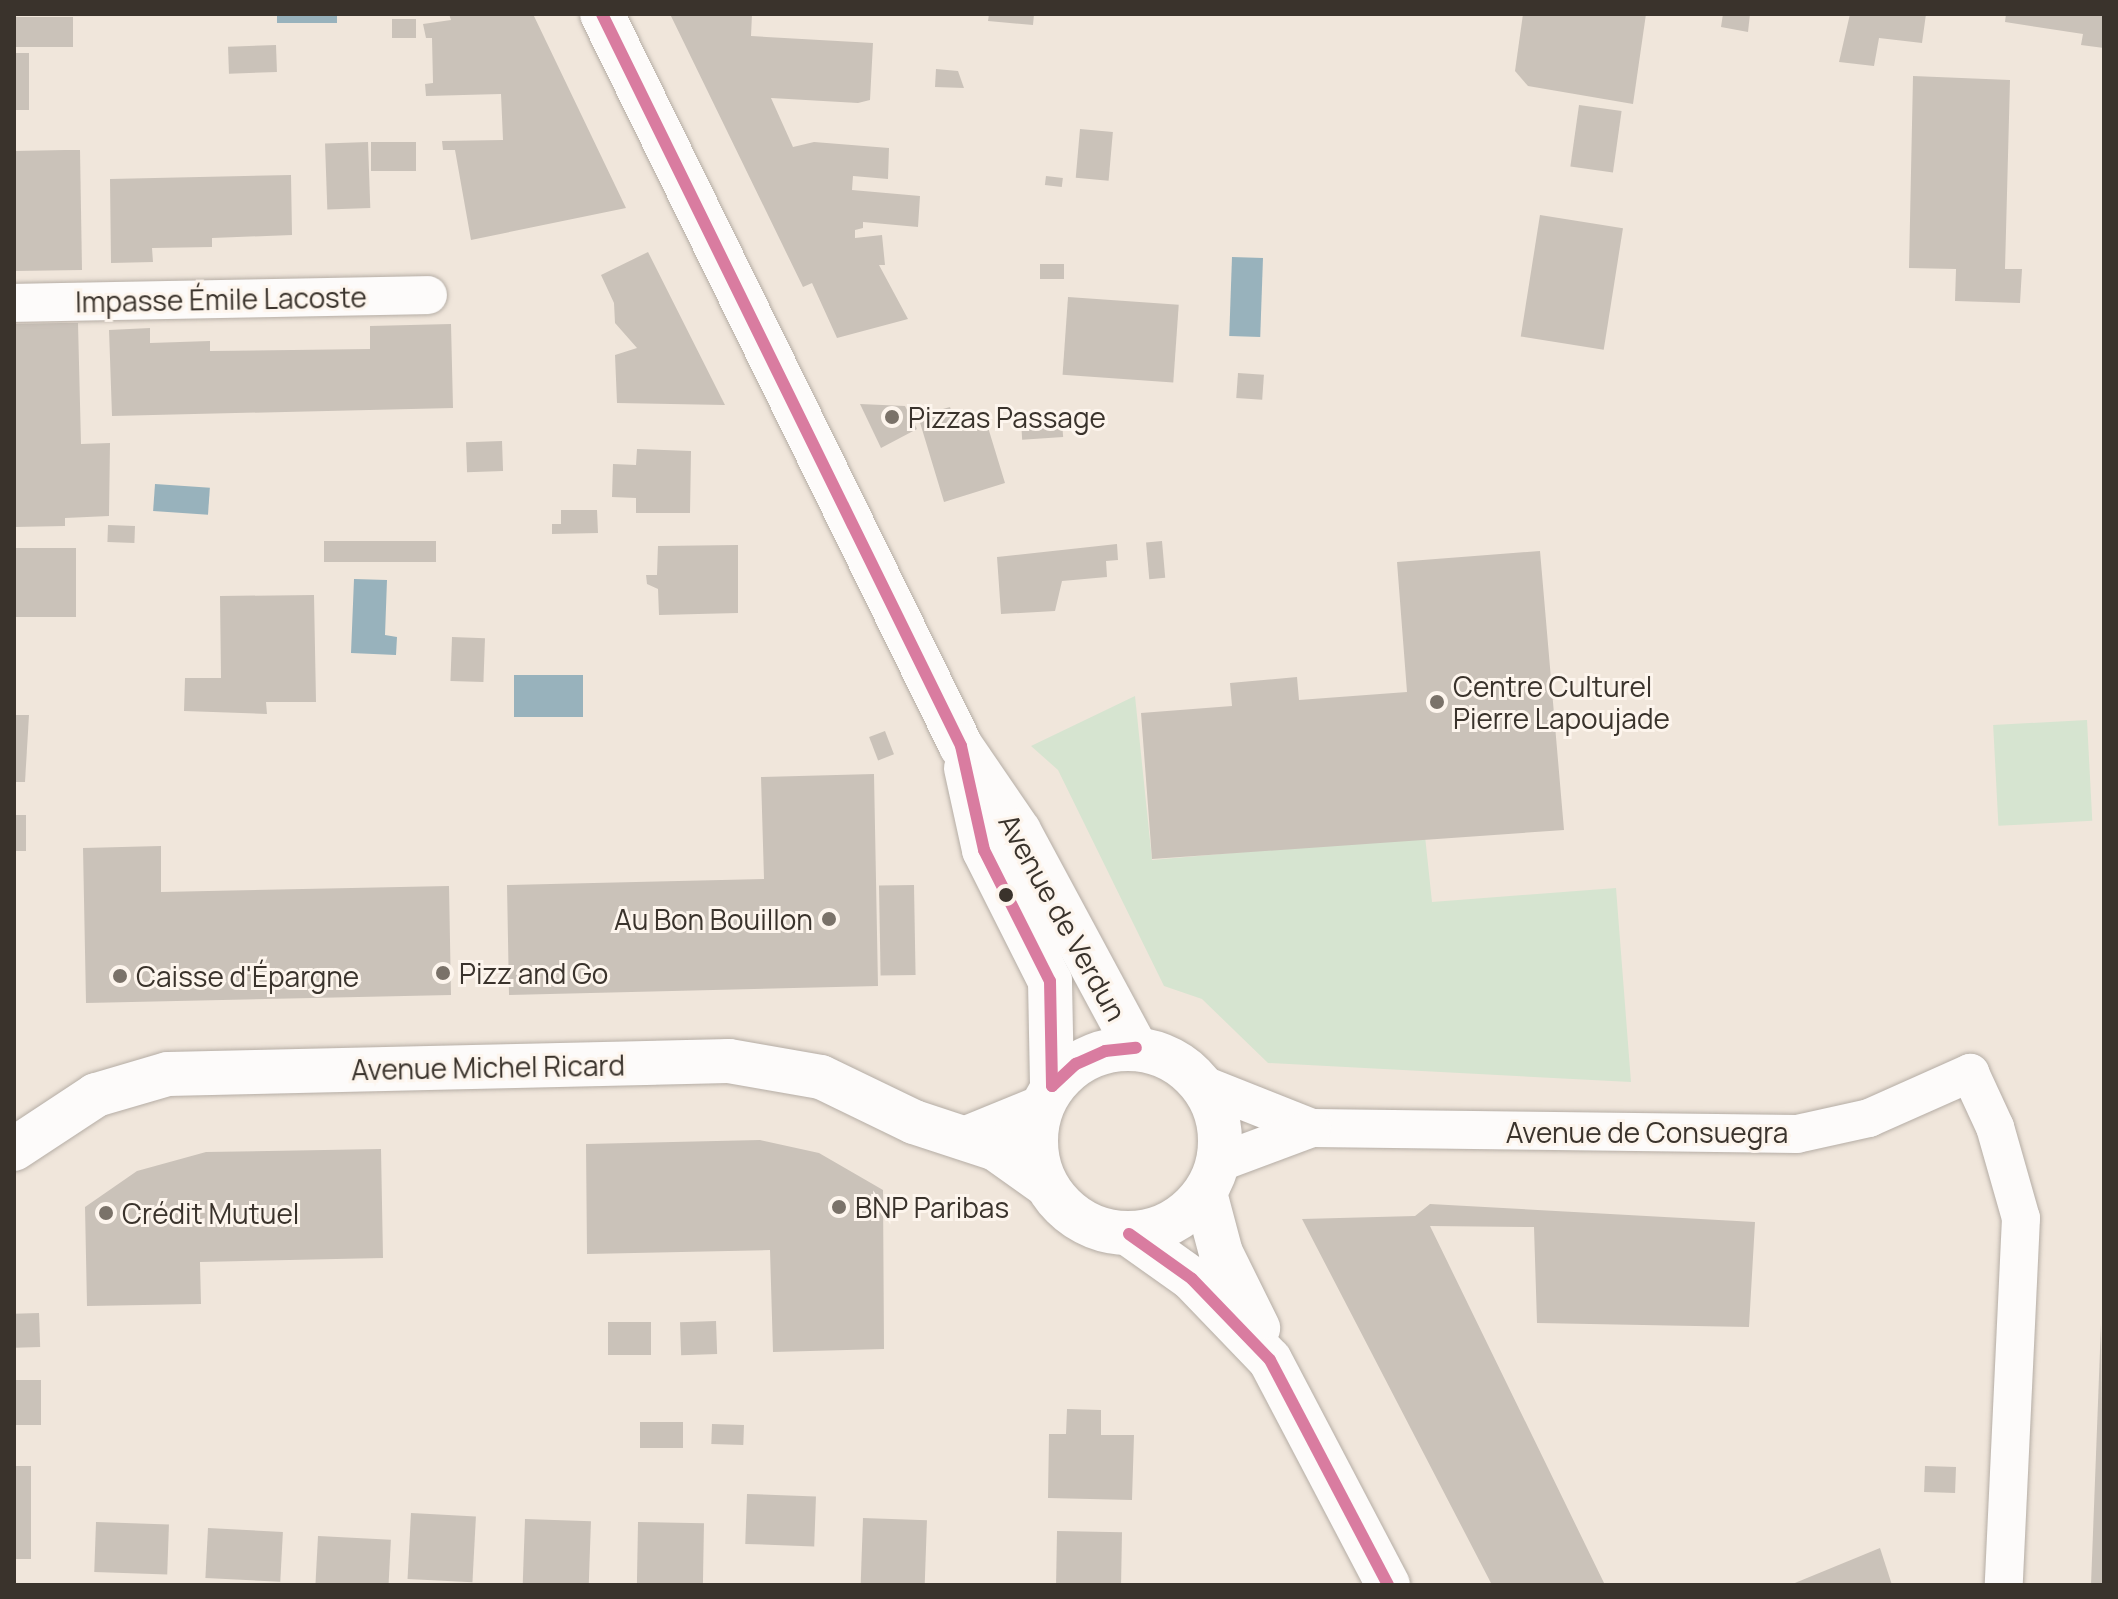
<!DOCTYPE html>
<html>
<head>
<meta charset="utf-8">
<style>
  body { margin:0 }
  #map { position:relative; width:2118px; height:1599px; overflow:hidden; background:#f0e6db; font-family:Manrope,sans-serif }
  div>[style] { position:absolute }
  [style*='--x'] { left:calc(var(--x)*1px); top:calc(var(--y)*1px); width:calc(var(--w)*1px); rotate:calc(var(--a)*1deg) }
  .green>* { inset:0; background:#d6e4d0; transform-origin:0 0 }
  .water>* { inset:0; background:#98b2bc; transform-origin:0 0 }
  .building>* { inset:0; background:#cac2b9; transform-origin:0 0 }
  .roads { filter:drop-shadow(0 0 2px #b5ada5) drop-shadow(0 0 2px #b5ada5) }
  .minor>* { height:38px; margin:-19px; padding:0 19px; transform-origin:19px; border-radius:19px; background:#fdfbfa }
  .tertiary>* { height:44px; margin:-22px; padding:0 22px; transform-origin:22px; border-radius:22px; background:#fdfbfa }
  .secondary>* { height:44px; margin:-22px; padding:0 22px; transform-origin:22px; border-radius:22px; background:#fdfbfa }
  .secondary>.ring { margin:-22px; padding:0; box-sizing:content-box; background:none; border:44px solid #fdfbfa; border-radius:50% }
  .bus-1>* { height:12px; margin:-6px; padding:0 6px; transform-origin:6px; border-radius:6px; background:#d97ca0 }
  .dots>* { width:22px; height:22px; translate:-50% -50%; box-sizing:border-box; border:4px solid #fdf5ed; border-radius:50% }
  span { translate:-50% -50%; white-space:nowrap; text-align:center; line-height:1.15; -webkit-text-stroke:6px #fdf5ed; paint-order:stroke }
  .street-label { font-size:28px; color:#3a332c }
  .poi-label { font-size:28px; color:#3a332c }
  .left { translate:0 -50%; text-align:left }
  .right { translate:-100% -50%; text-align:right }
  .frame { position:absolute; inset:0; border:16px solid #3a332c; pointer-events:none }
</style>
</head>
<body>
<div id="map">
  <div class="green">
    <i style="clip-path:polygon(1135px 696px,1152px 860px,1425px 836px,1432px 902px,1616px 888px,1631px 1082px,1268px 1063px,1202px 999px,1164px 986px,1058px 770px,1031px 746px)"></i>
    <i style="left:2087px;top:720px;width:101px;height:94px;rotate:87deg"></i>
  </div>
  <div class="water">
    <i style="left:277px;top:14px;width:60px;height:9px"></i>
    <i style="left:1232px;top:257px;width:31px;height:79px;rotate:2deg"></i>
    <i style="left:155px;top:484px;width:55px;height:27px;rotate:4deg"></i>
    <i style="clip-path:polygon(354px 579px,387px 580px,385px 635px,397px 637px,396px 655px,351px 653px)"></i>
    <i style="left:514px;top:675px;width:69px;height:42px"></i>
  </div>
  <div class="building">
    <i style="clip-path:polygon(449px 14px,533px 14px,626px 208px,471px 240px,455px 150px,443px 150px,442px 141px,503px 140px,501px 94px,426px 96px,425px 84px,433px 83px,432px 38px,426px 38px,423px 24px,451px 20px)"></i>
    <i style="clip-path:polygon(670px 14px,752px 14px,751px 36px,873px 43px,870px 100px,858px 103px,771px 98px,793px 147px,814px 142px,889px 148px,888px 179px,853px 176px,852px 190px,920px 196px,918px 227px,863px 222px,863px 228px,855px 230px,855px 238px,882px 235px,885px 265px,879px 265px,908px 319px,837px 338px,812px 283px,803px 287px)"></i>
    <i style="clip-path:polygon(989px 14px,1034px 14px,1033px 25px,988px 21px)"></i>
    <i style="clip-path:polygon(1523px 14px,1646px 14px,1633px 104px,1528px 86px,1515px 71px)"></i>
    <i style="clip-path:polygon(1723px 14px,1750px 14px,1748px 32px,1721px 27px)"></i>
    <i style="clip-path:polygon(1850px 14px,1926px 14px,1922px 43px,1879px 38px,1874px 66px,1839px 62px)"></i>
    <i style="clip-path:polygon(2006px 14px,2104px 14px,2104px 48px,2081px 45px,2083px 34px,2005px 22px)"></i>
    <i style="left:73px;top:17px;width:30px;height:59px;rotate:90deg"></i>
    <i style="left:392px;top:19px;width:24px;height:19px"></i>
    <i style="left:276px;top:45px;width:27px;height:48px;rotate:88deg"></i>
    <i style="left:14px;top:53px;width:15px;height:57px"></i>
    <i style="clip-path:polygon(936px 69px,958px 71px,964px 88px,935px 87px)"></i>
    <i style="clip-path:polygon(1913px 76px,2010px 80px,2005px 269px,2022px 269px,2020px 303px,1955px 301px,1956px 269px,1909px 268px)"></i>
    <i style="left:1579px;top:105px;width:43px;height:62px;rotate:8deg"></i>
    <i style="left:1080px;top:129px;width:33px;height:49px;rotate:5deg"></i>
    <i style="left:368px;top:142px;width:66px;height:43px;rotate:88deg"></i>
    <i style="left:416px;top:142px;width:29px;height:45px;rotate:90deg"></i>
    <i style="clip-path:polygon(65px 150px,80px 150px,82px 270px,14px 271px,14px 151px)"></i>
    <i style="clip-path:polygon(291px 175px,292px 235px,212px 238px,212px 247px,152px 248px,153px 262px,111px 263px,110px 179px)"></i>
    <i style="left:1046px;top:176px;width:17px;height:9px;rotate:7deg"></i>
    <i style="left:1540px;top:215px;width:84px;height:123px;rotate:9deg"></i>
    <i style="clip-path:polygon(648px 252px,725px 405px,617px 403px,615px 355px,637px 348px,615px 323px,614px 303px,601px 275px)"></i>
    <i style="left:1040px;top:264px;width:24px;height:15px"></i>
    <i style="left:1068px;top:297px;width:111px;height:78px;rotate:4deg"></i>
    <i style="clip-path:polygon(62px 323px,78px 323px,81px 444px,110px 443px,109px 516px,65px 518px,65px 526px,14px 527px,14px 324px)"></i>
    <i style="clip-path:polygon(451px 324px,453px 408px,112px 416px,109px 330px,150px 328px,150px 343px,210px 341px,210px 351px,370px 349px,370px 326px)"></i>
    <i style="left:1238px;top:373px;width:26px;height:25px;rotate:4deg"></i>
    <i style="clip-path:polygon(860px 404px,905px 406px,917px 429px,881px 448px)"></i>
    <i style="clip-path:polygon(950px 407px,952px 413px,961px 410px,964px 417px,983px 411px,1005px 483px,944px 502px,918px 416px)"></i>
    <i style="left:1062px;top:421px;width:16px;height:41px;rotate:86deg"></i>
    <i style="left:502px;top:441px;width:30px;height:36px;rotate:88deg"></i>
    <i style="clip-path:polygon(637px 449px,691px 451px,690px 513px,636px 513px,636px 498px,612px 497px,613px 464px,636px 465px)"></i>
    <i style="clip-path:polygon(561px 510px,597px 510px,598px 533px,552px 534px,552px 524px,561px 524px)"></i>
    <i style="left:108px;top:525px;width:27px;height:17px;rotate:2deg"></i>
    <i style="left:436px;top:541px;width:21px;height:112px;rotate:90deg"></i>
    <i style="left:1162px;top:541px;width:37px;height:16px;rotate:85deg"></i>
    <i style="clip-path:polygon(1117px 544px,1118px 560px,1106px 561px,1107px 577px,1062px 581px,1055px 611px,1001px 614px,997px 557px)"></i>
    <i style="clip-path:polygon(738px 545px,738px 613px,659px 615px,658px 589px,647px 584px,646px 575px,657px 575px,658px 546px)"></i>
    <i style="left:76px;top:548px;width:69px;height:62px;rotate:90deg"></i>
    <i style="clip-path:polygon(1540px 551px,1564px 830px,1152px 859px,1141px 713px,1232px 706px,1230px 683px,1297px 677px,1299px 700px,1407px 692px,1397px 562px)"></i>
    <i style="clip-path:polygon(314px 595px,316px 702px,266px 702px,267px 714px,184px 711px,185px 678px,221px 678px,220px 596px)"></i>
    <i style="left:452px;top:637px;width:33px;height:44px;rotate:2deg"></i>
    <i style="clip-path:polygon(14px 715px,29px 715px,25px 782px,14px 782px)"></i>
    <i style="left:885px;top:731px;width:25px;height:17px;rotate:69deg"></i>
    <i style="clip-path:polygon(874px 774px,878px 986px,509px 995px,507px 885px,764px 879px,761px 777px)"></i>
    <i style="left:14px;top:815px;width:12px;height:36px"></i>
    <i style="clip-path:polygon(161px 846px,161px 892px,449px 886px,451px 995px,86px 1003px,83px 848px)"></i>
    <i style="left:914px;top:885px;width:90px;height:35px;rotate:89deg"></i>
    <i style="clip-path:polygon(760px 1140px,819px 1153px,883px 1190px,884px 1349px,773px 1352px,770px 1250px,587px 1254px,586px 1144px)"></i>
    <i style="clip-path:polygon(381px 1149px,383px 1258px,200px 1262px,201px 1304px,87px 1306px,85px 1207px,137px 1171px,206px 1152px)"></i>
    <i style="clip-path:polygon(1430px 1204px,1755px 1222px,1749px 1327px,1537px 1323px,1534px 1227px,1430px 1226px,1605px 1585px,1492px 1585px,1302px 1219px,1415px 1216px)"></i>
    <i style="left:39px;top:1313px;width:34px;height:25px;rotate:88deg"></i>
    <i style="left:716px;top:1321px;width:33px;height:36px;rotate:88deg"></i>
    <i style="left:651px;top:1322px;width:33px;height:43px;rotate:90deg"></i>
    <i style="clip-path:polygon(2101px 1324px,2104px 1585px,2091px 1585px)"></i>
    <i style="left:14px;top:1380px;width:27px;height:45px"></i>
    <i style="clip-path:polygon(1067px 1409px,1101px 1410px,1101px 1435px,1134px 1435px,1132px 1500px,1048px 1498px,1049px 1434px,1066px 1434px)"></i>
    <i style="left:640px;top:1422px;width:43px;height:26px"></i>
    <i style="left:712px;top:1424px;width:32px;height:20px;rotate:2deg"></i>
    <i style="left:14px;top:1466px;width:17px;height:93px"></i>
    <i style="left:1925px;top:1466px;width:31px;height:26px;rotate:2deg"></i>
    <i style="left:747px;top:1494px;width:69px;height:50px;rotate:2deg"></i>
    <i style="left:411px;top:1513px;width:65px;height:66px;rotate:3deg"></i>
    <i style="left:863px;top:1518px;width:64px;height:66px;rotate:2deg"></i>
    <i style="left:525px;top:1519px;width:66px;height:66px;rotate:2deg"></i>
    <i style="left:96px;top:1522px;width:73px;height:50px;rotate:2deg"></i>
    <i style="left:638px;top:1522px;width:66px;height:63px;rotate:1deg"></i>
    <i style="left:208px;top:1528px;width:75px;height:50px;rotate:3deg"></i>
    <i style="left:1057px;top:1531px;width:65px;height:54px;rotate:1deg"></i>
    <i style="left:318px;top:1536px;width:73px;height:49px;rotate:3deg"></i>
    <i style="clip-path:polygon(1880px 1548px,1892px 1585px,1790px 1585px)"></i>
  </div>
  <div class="roads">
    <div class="minor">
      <i style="--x:14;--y:303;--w:414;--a:-1.1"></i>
      <i style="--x:1201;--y:1084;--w:119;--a:21.6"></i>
      <i style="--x:1312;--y:1128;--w:485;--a:0.7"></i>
      <i style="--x:1797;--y:1134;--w:74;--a:-12.5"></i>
      <i style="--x:1869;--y:1118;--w:111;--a:-24"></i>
      <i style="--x:1970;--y:1073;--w:60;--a:65.2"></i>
      <i style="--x:1995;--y:1127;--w:95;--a:74.1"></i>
      <i style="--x:2021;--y:1218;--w:367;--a:92.7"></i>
      <i style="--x:1218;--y:1163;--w:100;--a:-20.4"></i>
    </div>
    <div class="tertiary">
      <i style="--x:969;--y:1137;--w:77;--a:-22.2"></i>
      <i style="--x:14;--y:1149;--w:98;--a:-33.4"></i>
      <i style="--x:96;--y:1095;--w:75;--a:-16.3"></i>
      <i style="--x:168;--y:1074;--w:561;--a:-1.33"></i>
      <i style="--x:729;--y:1061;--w:93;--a:9.9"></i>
      <i style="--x:821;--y:1077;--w:103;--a:25.8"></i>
      <i style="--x:914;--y:1122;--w:86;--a:18.2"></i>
      <i style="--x:996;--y:1149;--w:60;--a:35.5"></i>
    </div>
    <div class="secondary">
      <i style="--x:602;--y:14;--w:815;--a:63.87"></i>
      <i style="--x:961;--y:746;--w:103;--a:55.7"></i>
      <i style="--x:1019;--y:831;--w:247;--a:61.7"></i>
      <i style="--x:966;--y:768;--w:84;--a:77.6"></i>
      <i style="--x:984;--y:850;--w:147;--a:63.3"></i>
      <i style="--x:1050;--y:981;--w:105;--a:88.9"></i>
      <i class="ring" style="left:1036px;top:1049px;width:140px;height:140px"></i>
      <i style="--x:1205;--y:1193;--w:62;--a:75.1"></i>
      <i style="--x:1221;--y:1253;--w:84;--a:63.7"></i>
      <i style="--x:1129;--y:1234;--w:77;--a:35.5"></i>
      <i style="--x:1192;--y:1279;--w:112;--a:46.1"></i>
      <i style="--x:1270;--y:1360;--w:254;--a:62.3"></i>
    </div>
  </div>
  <div class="bus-1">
    <i style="--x:602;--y:14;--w:815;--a:63.87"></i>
    <i style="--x:961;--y:746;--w:107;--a:77.5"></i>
    <i style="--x:984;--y:850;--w:147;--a:63.3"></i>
    <i style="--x:1050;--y:981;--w:105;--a:88.9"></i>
    <i style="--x:1052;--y:1086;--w:33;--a:-43"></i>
    <i style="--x:1076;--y:1064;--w:32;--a:-24"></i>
    <i style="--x:1105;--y:1051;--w:31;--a:-6"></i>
    <i style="--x:1129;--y:1234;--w:77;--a:35.5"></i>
    <i style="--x:1192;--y:1279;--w:112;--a:46.1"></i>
    <i style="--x:1270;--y:1360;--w:254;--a:62.3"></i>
  </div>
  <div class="dots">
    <i style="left:892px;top:417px;background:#7a7269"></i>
    <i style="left:1437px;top:702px;background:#7a7269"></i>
    <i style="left:1006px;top:895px;background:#3a332c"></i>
    <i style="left:829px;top:919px;background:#7a7269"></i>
    <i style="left:443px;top:973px;background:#7a7269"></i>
    <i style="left:120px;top:976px;background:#7a7269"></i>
    <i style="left:839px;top:1207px;background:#7a7269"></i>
    <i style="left:106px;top:1213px;background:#7a7269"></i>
  </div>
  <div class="street-label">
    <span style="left:221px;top:299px;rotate:-1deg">Impasse Émile Lacoste</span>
    <span style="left:1063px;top:917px;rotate:61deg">Avenue de Verdun</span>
    <span style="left:488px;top:1067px;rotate:-1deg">Avenue Michel Ricard</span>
    <span style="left:1647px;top:1132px">Avenue de Consuegra</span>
  </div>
  <div class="poi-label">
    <span class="left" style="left:908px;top:417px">Pizzas Passage</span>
    <span class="left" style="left:1453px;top:702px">Centre Culturel<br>Pierre Lapoujade</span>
    <span class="right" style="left:813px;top:919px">Au Bon Bouillon</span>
    <span class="left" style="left:459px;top:973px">Pizz and Go</span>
    <span class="left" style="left:136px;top:976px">Caisse d'Épargne</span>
    <span class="left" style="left:855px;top:1207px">BNP Paribas</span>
    <span class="left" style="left:122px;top:1213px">Crédit Mutuel</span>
  </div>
  <div class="frame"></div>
</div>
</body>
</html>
